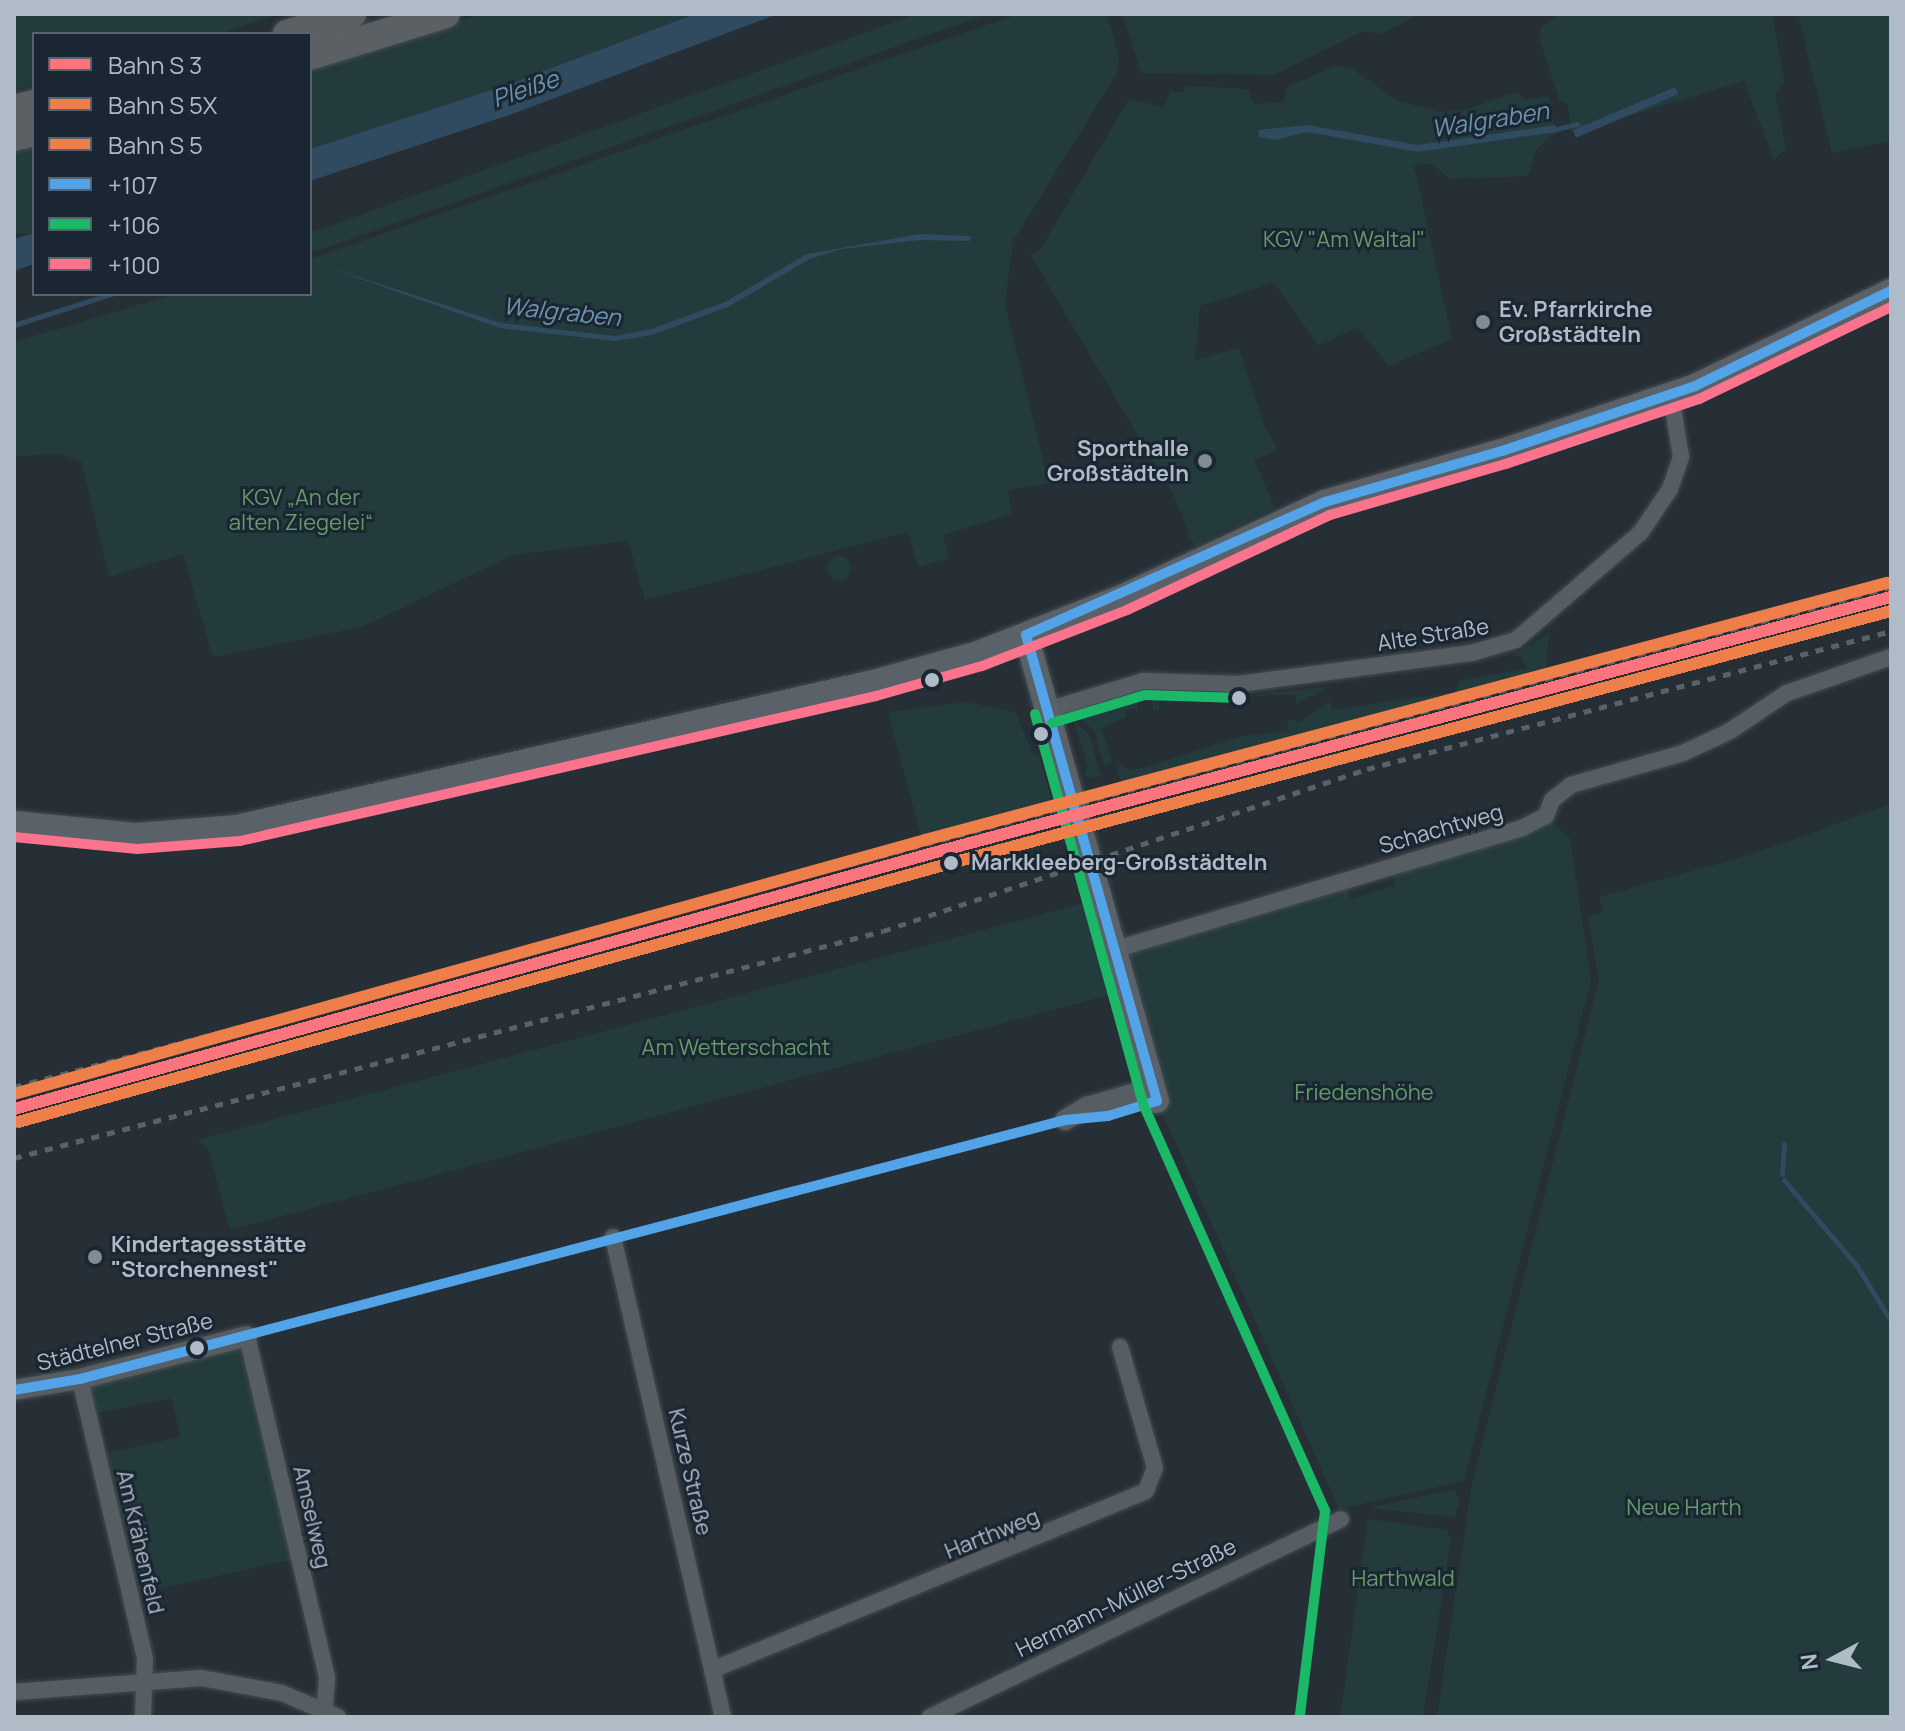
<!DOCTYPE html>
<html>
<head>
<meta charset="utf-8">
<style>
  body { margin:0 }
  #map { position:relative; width:1905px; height:1731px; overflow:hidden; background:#262f36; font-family:Manrope,sans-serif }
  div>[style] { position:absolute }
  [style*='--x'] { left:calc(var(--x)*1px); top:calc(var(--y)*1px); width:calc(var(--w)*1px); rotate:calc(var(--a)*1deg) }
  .green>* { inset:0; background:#233b3c; transform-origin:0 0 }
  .round { border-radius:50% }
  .water>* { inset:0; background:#304a5f; transform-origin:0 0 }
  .stream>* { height:5px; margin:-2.5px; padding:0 2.5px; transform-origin:2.5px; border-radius:2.5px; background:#304a5f }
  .roads { filter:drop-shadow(0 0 2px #454b50) drop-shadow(0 0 2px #454b50) }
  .minor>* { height:16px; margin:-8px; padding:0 8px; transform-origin:8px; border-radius:8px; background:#565e64 }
  .tertiary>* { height:20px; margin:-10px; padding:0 10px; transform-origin:10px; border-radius:10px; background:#565e64 }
  .secondary>* { height:24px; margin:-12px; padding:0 12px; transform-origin:12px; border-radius:12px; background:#5a6169 }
  .trunk>* { height:28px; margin:-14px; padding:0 14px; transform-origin:14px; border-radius:14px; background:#5a6064 }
  .rail>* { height:5px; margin-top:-2.5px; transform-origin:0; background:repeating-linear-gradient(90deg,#5a6168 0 8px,transparent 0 16px) }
  .bus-1>* { height:10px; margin:-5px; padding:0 5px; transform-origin:5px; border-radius:5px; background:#53a3e8 }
  .bus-2>* { height:10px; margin:-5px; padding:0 5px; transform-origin:5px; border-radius:5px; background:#1ab867 }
  .bus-3>* { height:10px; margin:-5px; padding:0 5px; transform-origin:5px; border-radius:5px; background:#fc738d }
  .rail-1>* { height:12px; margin:-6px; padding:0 6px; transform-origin:6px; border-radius:6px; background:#fc747c }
  .rail-2>* { height:12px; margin:-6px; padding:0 6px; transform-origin:6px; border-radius:6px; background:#ee7e4a }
  .rail-3>* { height:12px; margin:-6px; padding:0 6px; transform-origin:6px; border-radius:6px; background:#ee7e4a }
  .dots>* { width:22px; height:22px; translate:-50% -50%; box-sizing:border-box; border:4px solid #1a2631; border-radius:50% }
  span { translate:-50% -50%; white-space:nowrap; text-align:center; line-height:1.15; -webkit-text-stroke:6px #1a2631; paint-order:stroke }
  .park-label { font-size:22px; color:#659b6a }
  .poi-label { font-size:22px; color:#afbcc8; font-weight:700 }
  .left { translate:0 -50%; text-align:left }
  .right { translate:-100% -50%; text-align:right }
  .street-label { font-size:22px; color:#afbcc8 }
  .stop-label { font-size:22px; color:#afbcc8; font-weight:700 }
  .water-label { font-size:24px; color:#6e92ae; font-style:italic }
  .frame { position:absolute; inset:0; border:16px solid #afbcc8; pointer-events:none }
  .legend { position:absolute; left:32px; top:32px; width:280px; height:264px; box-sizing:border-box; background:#1a2631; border:2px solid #56626d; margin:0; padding:10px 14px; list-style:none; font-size:24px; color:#afbcc8 }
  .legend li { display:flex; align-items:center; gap:16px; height:40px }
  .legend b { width:40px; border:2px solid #56626d }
  .north { position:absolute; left:1793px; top:1619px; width:80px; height:80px; -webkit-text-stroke:6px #1a2631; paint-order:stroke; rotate:263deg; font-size:22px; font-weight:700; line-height:32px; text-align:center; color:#afbcc8 }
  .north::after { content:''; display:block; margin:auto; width:28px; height:36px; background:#afbcc8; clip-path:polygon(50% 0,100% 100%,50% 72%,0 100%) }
</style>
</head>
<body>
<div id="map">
  <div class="green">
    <i style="clip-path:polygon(14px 14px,280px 14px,218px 34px,34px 34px,34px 85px,14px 90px)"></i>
    <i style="clip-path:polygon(480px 14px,695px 14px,507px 85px,310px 149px,310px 69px)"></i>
    <i style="clip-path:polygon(917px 14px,988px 14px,314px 252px,310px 244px,310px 233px)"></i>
    <i style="clip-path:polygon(1018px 14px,1107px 14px,1119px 58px,1117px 73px,1013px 241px,1005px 304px,1049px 483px,1008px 490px,1012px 514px,943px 535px,949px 558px,918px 567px,908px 532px,645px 600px,628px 541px,513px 555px,362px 627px,213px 657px,183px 554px,109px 577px,81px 461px,59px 454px,14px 456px,14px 342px,176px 294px,310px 294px,310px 259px)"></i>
    <i style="clip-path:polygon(1122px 14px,1420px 14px,1381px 34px,1363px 31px,1274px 75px,1141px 73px)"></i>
    <i style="clip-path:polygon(1560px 14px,1772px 14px,1785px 83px,1775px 93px,1786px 148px,1774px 160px,1744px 81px,1572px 133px,1567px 104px,1560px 102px,1540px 40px,1541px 27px)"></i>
    <i style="clip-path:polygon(1798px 14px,1891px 14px,1891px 141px,1832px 153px)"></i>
    <i style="clip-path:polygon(1335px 66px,1351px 68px,1398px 101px,1440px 112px,1464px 110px,1516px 92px,1526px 100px,1548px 96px,1556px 132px,1536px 150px,1528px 176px,1451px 179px,1431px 164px,1414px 165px,1452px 339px,1389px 366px,1357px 327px,1319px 346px,1274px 283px,1200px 306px,1195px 360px,1239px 348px,1265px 427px,1278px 450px,1254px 460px,1275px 508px,1194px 546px,1174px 496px,1030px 254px,1040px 250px,1129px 99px,1164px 107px,1170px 92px,1183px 92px,1184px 86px,1248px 89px,1254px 104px,1284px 102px,1287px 87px)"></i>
    <i style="left:34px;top:145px;width:88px;height:21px;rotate:90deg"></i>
    <i class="round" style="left:827px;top:556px;width:24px;height:24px"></i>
    <i style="clip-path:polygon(1549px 633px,1546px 672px,1123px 785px,1117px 772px,1119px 764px,1132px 771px,1243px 736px,1288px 731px,1287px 719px,1299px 722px,1330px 701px,1332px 710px,1455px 692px,1460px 681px,1527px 668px,1521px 656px,1510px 657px)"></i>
    <i style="clip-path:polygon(1329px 686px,1297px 704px,1295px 694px,1159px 701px,1159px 711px,1153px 709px,1151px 694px,1239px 697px)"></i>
    <i style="clip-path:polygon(1137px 696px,1137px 714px,1135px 708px,1125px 711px,1126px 717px,1102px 728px,1112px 762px,1105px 768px,1095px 733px,1079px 716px,1131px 704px,1130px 698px)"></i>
    <i style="clip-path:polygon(967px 702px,1015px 712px,1032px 752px,1039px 756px,1052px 802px,921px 837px,888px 712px)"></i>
    <i style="clip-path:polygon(1074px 721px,1089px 735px,1101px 776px,1087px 779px,1084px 771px,1089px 769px)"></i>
    <i style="clip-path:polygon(1891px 804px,1891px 1717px,1437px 1717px,1472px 1483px,1599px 979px,1587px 916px,1603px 912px,1599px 897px,1753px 854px)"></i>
    <i style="clip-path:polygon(1546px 816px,1570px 839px,1591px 979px,1464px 1481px,1339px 1509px,1157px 1101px,1124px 991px,230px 1230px,208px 1149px,197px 1140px,1099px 899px,1113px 949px,1345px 879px,1351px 899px,1395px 886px,1392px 866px)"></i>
    <i style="clip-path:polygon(247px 1336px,299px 1558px,130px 1595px,97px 1455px,180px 1437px,176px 1418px,171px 1398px,88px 1415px,80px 1379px)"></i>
    <i style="clip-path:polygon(1454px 1489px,1460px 1501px,1455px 1517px,1369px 1508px)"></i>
    <i style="clip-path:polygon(1368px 1519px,1447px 1530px,1451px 1540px,1423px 1717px,1340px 1717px)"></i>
  </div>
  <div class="water">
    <i style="clip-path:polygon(695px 14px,778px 14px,515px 113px,310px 181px,310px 149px,507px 85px)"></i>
    <i style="left:1675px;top:87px;width:8px;height:111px;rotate:67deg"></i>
    <i style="clip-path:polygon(1308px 125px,1418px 145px,1556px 125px,1556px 132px,1418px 152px,1307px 132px,1275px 140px,1259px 137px,1258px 130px)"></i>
    <i style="clip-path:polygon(34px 233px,34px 264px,14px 271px,14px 239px)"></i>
    <i style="clip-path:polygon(920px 234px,971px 236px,970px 241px,920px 240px,842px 249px,810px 259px,728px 307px,652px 335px,615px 341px,500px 328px,327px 267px,501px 323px,615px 336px,651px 329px,725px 302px,807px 254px)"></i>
  </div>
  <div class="stream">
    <i style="--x:1552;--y:130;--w:26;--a:-13"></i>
    <i style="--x:14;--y:325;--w:102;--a:-17.7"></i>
    <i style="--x:1782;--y:1174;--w:30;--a:-86"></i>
    <i style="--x:1784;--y:1180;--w:113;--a:49.7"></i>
    <i style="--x:1857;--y:1266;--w:65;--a:58.3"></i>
  </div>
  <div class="roads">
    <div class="minor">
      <i style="--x:1048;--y:710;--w:99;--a:-17"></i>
      <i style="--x:1143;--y:681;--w:96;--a:1.8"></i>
      <i style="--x:1239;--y:684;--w:235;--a:-7.6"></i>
      <i style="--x:1472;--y:653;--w:46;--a:-16.5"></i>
      <i style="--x:1516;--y:640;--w:165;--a:-40.8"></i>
      <i style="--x:1641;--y:532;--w:52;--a:-56"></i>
      <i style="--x:1670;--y:489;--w:34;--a:-71"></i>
      <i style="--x:1681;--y:457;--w:62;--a:-99.3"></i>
      <i style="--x:1113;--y:950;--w:427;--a:-16.6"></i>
      <i style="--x:1522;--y:828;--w:27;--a:-27"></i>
      <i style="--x:1546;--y:816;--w:17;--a:-69"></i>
      <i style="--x:1552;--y:800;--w:24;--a:-38"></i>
      <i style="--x:1571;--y:785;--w:116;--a:-15.9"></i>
      <i style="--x:1683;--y:753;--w:52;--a:-25.1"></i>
      <i style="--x:1730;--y:731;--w:69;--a:-33.7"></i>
      <i style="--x:1787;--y:693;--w:110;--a:-19.1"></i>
      <i style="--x:613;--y:1237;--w:492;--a:77.1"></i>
      <i style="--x:247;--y:1336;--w:350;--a:76.8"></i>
      <i style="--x:327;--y:1677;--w:31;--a:94"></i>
      <i style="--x:80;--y:1379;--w:287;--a:76.9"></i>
      <i style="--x:145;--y:1659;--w:58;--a:92"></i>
      <i style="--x:712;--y:1670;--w:469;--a:-22.4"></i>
      <i style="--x:1146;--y:1491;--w:25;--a:-69"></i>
      <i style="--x:1155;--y:1468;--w:126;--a:-106.1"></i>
      <i style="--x:14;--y:1692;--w:188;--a:-4.3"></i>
      <i style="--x:201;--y:1678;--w:82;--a:10.5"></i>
      <i style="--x:282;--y:1693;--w:61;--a:23.2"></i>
      <i style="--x:930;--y:1717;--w:456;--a:-25.7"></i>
    </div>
    <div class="tertiary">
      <i style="--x:1065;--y:1120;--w:26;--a:-31"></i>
      <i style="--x:1087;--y:1107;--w:69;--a:-16.1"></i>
      <i style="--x:14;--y:1390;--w:67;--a:-9.5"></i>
      <i style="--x:80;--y:1379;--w:172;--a:-14.4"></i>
    </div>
    <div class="secondary">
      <i style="--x:1026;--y:635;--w:484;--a:74.3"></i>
      <i style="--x:14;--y:823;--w:124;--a:5.6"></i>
      <i style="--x:137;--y:835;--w:100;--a:-4.6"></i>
      <i style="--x:237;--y:827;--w:652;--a:-12.84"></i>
      <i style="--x:873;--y:682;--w:109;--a:-15.4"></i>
      <i style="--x:978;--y:653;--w:154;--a:-21.4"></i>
      <i style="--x:1121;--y:597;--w:225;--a:-25"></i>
      <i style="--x:1325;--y:502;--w:184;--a:-16.1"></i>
      <i style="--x:1502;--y:451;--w:204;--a:-18.6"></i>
      <i style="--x:1695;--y:386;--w:218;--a:-25.9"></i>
    </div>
    <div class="trunk">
      <i style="--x:287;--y:34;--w:68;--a:-17.1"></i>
      <i style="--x:310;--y:56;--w:142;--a:-17.2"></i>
      <i style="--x:14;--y:109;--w:21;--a:-14"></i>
      <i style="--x:14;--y:137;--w:21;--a:-14"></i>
    </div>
  </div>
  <div class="rail">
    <i style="--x:14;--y:1087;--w:1942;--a:-14.92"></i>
    <i style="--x:14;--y:1158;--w:898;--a:-14.64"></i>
    <i style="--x:883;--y:931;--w:510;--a:-18.51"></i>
    <i style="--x:1367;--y:769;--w:542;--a:-14.75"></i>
  </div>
  <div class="bus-1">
    <i style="--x:1026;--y:635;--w:327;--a:-24"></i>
    <i style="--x:1325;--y:502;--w:184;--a:-16.1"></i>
    <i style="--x:1502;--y:451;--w:204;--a:-18.6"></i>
    <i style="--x:1695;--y:386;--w:218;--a:-25.9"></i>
    <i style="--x:14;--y:1390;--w:67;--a:-9.5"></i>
    <i style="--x:80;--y:1379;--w:1018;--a:-14.73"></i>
    <i style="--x:1065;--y:1120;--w:43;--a:-5.3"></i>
    <i style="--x:1108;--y:1116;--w:51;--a:-17"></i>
    <i style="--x:1157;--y:1101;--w:484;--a:-105.7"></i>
  </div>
  <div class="bus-2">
    <i style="--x:1035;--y:714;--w:407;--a:74.5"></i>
    <i style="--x:1144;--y:1106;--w:444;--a:65.9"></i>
    <i style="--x:1325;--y:1511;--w:206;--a:97"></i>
    <i style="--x:1052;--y:723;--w:97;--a:-16.8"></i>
    <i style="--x:1145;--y:695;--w:94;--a:1.8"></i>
  </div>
  <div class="bus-3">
    <i style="--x:14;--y:837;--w:124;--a:5.6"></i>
    <i style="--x:137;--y:849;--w:103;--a:-4.4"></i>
    <i style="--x:240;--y:841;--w:652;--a:-12.84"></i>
    <i style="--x:876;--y:696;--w:110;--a:-15.8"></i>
    <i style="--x:982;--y:666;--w:155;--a:-21.1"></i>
    <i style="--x:1127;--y:610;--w:224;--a:-25.1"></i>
    <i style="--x:1330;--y:515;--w:183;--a:-16.2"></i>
    <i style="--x:1506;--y:464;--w:204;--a:-18.6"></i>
    <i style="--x:1699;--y:399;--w:213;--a:-25.6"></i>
  </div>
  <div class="rail-1">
    <i style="--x:14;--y:1109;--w:950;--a:-15.57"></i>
    <i style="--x:929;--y:854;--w:996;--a:-14.96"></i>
  </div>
  <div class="rail-2">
    <i style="--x:18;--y:1122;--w:950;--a:-15.51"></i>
    <i style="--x:933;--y:868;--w:992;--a:-15.02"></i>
  </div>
  <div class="rail-3">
    <i style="--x:14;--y:1094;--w:946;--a:-15.58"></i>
    <i style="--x:925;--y:840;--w:996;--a:-14.96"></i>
  </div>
  <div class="dots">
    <i style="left:1483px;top:322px;background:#7f8b95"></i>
    <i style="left:1205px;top:461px;background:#7f8b95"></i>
    <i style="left:932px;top:680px;background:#afbcc8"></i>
    <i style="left:1239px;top:698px;background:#afbcc8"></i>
    <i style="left:1041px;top:734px;background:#afbcc8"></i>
    <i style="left:951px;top:863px;background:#afbcc8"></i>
    <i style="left:95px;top:1257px;background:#7f8b95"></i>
    <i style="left:197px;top:1348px;background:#afbcc8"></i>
  </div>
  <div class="park-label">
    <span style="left:1344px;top:240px">KGV "Am Waltal"</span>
    <span style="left:301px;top:510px">KGV „An der<br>alten Ziegelei“</span>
    <span style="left:736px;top:1048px">Am Wetterschacht</span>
    <span style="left:1364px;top:1093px">Friedenshöhe</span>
    <span style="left:1684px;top:1508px">Neue Harth</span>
    <span style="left:1403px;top:1579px">Harthwald</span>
  </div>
  <div class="poi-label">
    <span class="left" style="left:1499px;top:322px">Ev. Pfarrkirche<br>Großstädteln</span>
    <span class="right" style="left:1189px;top:461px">Sporthalle<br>Großstädteln</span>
    <span class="left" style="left:111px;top:1257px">Kindertagesstätte<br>"Storchennest"</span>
  </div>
  <div class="street-label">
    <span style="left:1433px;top:635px;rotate:-9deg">Alte Straße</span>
    <span style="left:1441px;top:829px;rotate:-16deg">Schachtweg</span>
    <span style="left:125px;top:1342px;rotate:-14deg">Städtelner Straße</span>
    <span style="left:690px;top:1472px;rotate:77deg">Kurze Straße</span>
    <span style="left:312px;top:1517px;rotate:77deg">Amselweg</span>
    <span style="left:992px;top:1534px;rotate:-22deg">Harthweg</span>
    <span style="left:140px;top:1542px;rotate:77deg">Am Krähenfeld</span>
    <span style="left:1126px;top:1598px;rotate:-26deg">Hermann-Müller-Straße</span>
  </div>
  <div class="stop-label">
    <span class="left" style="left:971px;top:863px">Markkleeberg-Großstädteln</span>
  </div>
  <div class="water-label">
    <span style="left:525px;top:88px;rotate:-19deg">Pleiße</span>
    <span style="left:1490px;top:119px;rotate:-9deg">Walgraben</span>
    <span style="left:562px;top:311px;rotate:6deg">Walgraben</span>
  </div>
  <div class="frame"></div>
  <ul class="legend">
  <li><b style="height:10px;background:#fc747c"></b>Bahn S 3</li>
  <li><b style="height:10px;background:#ee7e4a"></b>Bahn S 5X</li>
  <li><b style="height:10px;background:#ee7e4a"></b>Bahn S 5</li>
  <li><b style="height:10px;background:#53a3e8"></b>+107</li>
  <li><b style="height:10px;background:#1ab867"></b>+106</li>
  <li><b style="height:10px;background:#fc738d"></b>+100</li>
  </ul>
  <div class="north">N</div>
</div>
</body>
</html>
